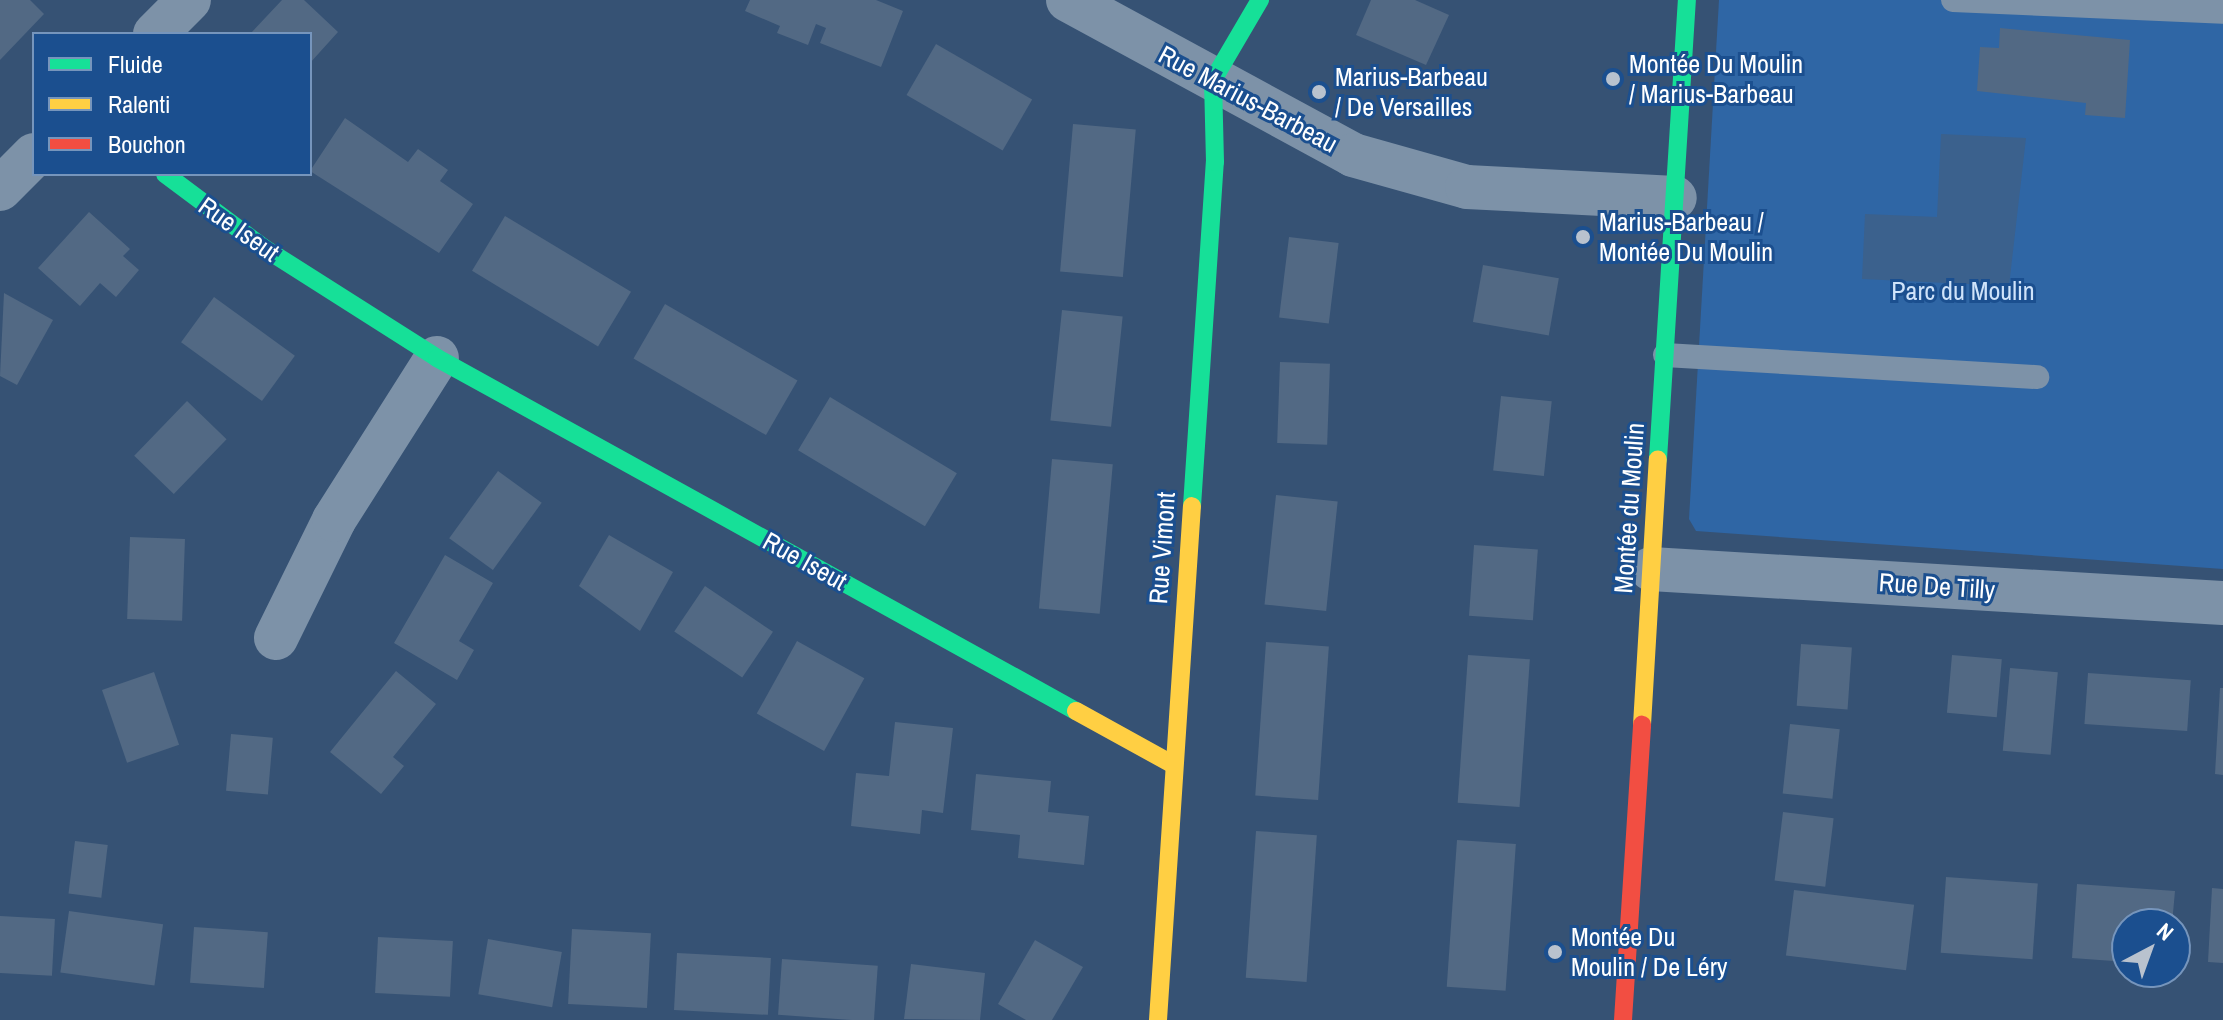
<!DOCTYPE html>
<html>
<head>
<meta charset="utf-8">
<style>
  body { margin:0 }
  #map { position:relative; width:2223px; height:1020px; overflow:hidden; background:#365274; font-family:"Archivo Narrow",sans-serif }
  div>[style] { position:absolute }
  [style*='--x'] { left:calc(var(--x)*1px); top:calc(var(--y)*1px); width:calc(var(--w)*1px); rotate:calc(var(--a)*1deg) }
  .green>* { inset:0; background:#2f66a5 }
  .water>* { inset:0; background:#3b618d }
  .building>* { inset:0; background:#526984; transform-origin:0 0 }
  .lane>* { height:24px; margin:-12px; padding:0 12px; transform-origin:12px; border-radius:12px; background:#7d92a8 }
  .street>* { height:44px; margin:-22px; padding:0 22px; transform-origin:22px; border-radius:22px; background:#7d92a8 }
  .fast>* { height:18px; margin:-9px; padding:0 9px; transform-origin:9px; border-radius:9px; background:#16e098 }
  .slow>* { height:18px; margin:-9px; padding:0 9px; transform-origin:9px; border-radius:9px; background:#ffcf43 }
  .jam>* { height:18px; margin:-9px; padding:0 9px; transform-origin:9px; border-radius:9px; background:#f24e42 }
  .dots>* { width:22px; height:22px; translate:-50% -50%; box-sizing:border-box; border:4px solid #1b4f8f; border-radius:50% }
  span { translate:-50% -50%; white-space:nowrap; text-align:center; line-height:1.15; -webkit-text-stroke:6px #1b4f8f; paint-order:stroke }
  .poi-label { font-size:26px; color:#fff }
  .left { translate:0 -50%; text-align:left }
  .street-label { font-size:26px; color:#fff }
  .park-label { font-size:26px; color:#cfe3fa }
  .legend { position:absolute; left:32px; top:32px; width:280px; height:144px; box-sizing:border-box; background:#1b4f8f; border:2px solid #7695bc; margin:0; padding:10px 14px; list-style:none; font-size:24px; color:#fff }
  .legend li { display:flex; align-items:center; gap:16px; height:40px }
  .legend b { width:40px; border:2px solid #7695bc }
  .north { position:absolute; left:2111px; top:908px; width:80px; height:80px; box-sizing:border-box; background:#1b4f8f; border:2px solid #7695bc; border-radius:50%; rotate:41deg; font-size:22px; font-weight:700; line-height:32px; text-align:center; color:#fff }
  .north::after { content:''; display:block; margin:auto; width:28px; height:36px; background:#b9c2ce; clip-path:polygon(50% 0,100% 100%,50% 72%,0 100%) }
</style>
</head>
<body>
<div id="map">
  <div class="green">
    <i style="clip-path:polygon(1719px 0,2223px 0,2223px 569px,1696px 531px,1689px 519px)"></i>
  </div>
  <div class="water">
    <i style="clip-path:polygon(1941px 134px,2026px 138px,2009px 286px,1862px 279px,1865px 214px,1937px 217px)"></i>
  </div>
  <div class="building">
    <i style="clip-path:polygon(0 0,30px 0,44px 14px,0 60px)"></i>
    <i style="clip-path:polygon(282px 0,304px 0,338px 32px,310px 63px,310px 34px,250px 34px)"></i>
    <i style="clip-path:polygon(750px 0,876px 0,903px 11px,881px 67px,820px 43px,826px 28px,816px 24px,808px 45px,777px 33px,780px 26px,745px 11px)"></i>
    <i style="clip-path:polygon(1371px 0,1415px 0,1449px 15px,1426px 65px,1356px 35px)"></i>
    <i style="clip-path:polygon(2000px 28px,2130px 40px,2125px 118px,2085px 115px,2086px 103px,1977px 91px,1980px 47px,1999px 48px)"></i>
    <i style="left:936px;top:44px;width:111px;height:59px;rotate:30deg"></i>
    <i style="clip-path:polygon(345px 118px,408px 162px,418px 149px,448px 170px,440px 181px,473px 204px,439px 253px,310px 171px)"></i>
    <i style="left:1073px;top:124px;width:63px;height:148px;rotate:5deg"></i>
    <i style="clip-path:polygon(89px 212px,130px 249px,123px 256px,139px 270px,116px 297px,100px 283px,80px 306px,38px 268px)"></i>
    <i style="left:505px;top:216px;width:147px;height:64px;rotate:31deg"></i>
    <i style="left:1289px;top:237px;width:50px;height:81px;rotate:7deg"></i>
    <i style="left:1483px;top:265px;width:77px;height:58px;rotate:10deg"></i>
    <i style="clip-path:polygon(4px 293px,53px 320px,17px 385px,0 376px)"></i>
    <i style="left:214px;top:297px;width:100px;height:56px;rotate:36deg"></i>
    <i style="left:665px;top:304px;width:153px;height:63px;rotate:30deg"></i>
    <i style="left:1062px;top:310px;width:61px;height:111px;rotate:6deg"></i>
    <i style="left:1280px;top:362px;width:50px;height:81px;rotate:2deg"></i>
    <i style="left:1501px;top:396px;width:51px;height:75px;rotate:6deg"></i>
    <i style="left:830px;top:397px;width:148px;height:62px;rotate:31deg"></i>
    <i style="left:187px;top:401px;width:55px;height:76px;rotate:44deg"></i>
    <i style="left:1052px;top:459px;width:61px;height:150px;rotate:5deg"></i>
    <i style="left:498px;top:471px;width:54px;height:83px;rotate:36deg"></i>
    <i style="left:1276px;top:495px;width:62px;height:110px;rotate:6deg"></i>
    <i style="clip-path:polygon(609px 535px,673px 572px,640px 631px,579px 586px)"></i>
    <i style="left:130px;top:537px;width:55px;height:82px;rotate:2deg"></i>
    <i style="left:1474px;top:545px;width:64px;height:71px;rotate:4deg"></i>
    <i style="clip-path:polygon(445px 555px,493px 583px,459px 641px,474px 650px,457px 680px,394px 643px)"></i>
    <i style="left:705px;top:586px;width:82px;height:55px;rotate:34deg"></i>
    <i style="left:797px;top:641px;width:77px;height:83px;rotate:29deg"></i>
    <i style="left:1266px;top:642px;width:63px;height:154px;rotate:4deg"></i>
    <i style="left:1801px;top:644px;width:51px;height:62px;rotate:4deg"></i>
    <i style="left:1468px;top:655px;width:62px;height:148px;rotate:4deg"></i>
    <i style="left:1952px;top:655px;width:50px;height:58px;rotate:5deg"></i>
    <i style="left:2010px;top:668px;width:48px;height:83px;rotate:5deg"></i>
    <i style="clip-path:polygon(396px 671px,436px 704px,393px 757px,404px 766px,381px 794px,330px 752px)"></i>
    <i style="left:154px;top:672px;width:77px;height:55px;rotate:71deg"></i>
    <i style="left:2088px;top:673px;width:103px;height:51px;rotate:4deg"></i>
    <i style="clip-path:polygon(2220px 688px,2223px 688px,2223px 775px,2215px 774px)"></i>
    <i style="clip-path:polygon(895px 722px,953px 728px,943px 813px,922px 810px,920px 834px,851px 826px,856px 773px,889px 776px)"></i>
    <i style="left:1790px;top:724px;width:50px;height:70px;rotate:6deg"></i>
    <i style="left:231px;top:734px;width:42px;height:57px;rotate:5deg"></i>
    <i style="clip-path:polygon(976px 774px,1051px 781px,1048px 812px,1089px 816px,1084px 865px,1018px 858px,1020px 835px,971px 830px)"></i>
    <i style="left:1783px;top:812px;width:51px;height:69px;rotate:7deg"></i>
    <i style="left:1256px;top:831px;width:61px;height:147px;rotate:4deg"></i>
    <i style="left:1457px;top:840px;width:59px;height:147px;rotate:4deg"></i>
    <i style="left:75px;top:841px;width:33px;height:53px;rotate:7deg"></i>
    <i style="left:1946px;top:877px;width:92px;height:76px;rotate:4deg"></i>
    <i style="clip-path:polygon(2077px 884px,2175px 891px,2172px 924px,2127px 924px,2127px 962px,2072px 958px)"></i>
    <i style="clip-path:polygon(2212px 888px,2223px 889px,2223px 963px,2208px 962px)"></i>
    <i style="left:1794px;top:890px;width:121px;height:66px;rotate:7deg"></i>
    <i style="left:69px;top:911px;width:95px;height:62px;rotate:8deg"></i>
    <i style="left:0;top:916px;width:55px;height:57px;rotate:3deg"></i>
    <i style="left:194px;top:927px;width:74px;height:56px;rotate:4deg"></i>
    <i style="left:572px;top:929px;width:79px;height:75px;rotate:3deg"></i>
    <i style="left:378px;top:937px;width:75px;height:56px;rotate:3deg"></i>
    <i style="left:488px;top:939px;width:75px;height:56px;rotate:10deg"></i>
    <i style="clip-path:polygon(1035px 940px,1083px 967px,1052px 1020px,1026px 1020px,998px 1004px)"></i>
    <i style="left:677px;top:953px;width:94px;height:57px;rotate:3deg"></i>
    <i style="left:782px;top:959px;width:96px;height:56px;rotate:4deg"></i>
    <i style="clip-path:polygon(911px 964px,985px 973px,980px 1020px,904px 1019px)"></i>
  </div>
  <div class="lane">
    <i style="--x:1953;--y:0;--w:270;--a:2.5"></i>
    <i style="--x:1665;--y:355;--w:373;--a:3.4"></i>
  </div>
  <div class="street">
    <i style="--x:1068;--y:0;--w:324;--a:28.5"></i>
    <i style="--x:1353;--y:155;--w:118;--a:15.7"></i>
    <i style="--x:1467;--y:187;--w:208;--a:3"></i>
    <i style="--x:155;--y:34;--w:48;--a:-45"></i>
    <i style="--x:0;--y:189;--w:48;--a:-45"></i>
    <i style="--x:1651;--y:569;--w:573;--a:3.4"></i>
    <i style="--x:276;--y:638;--w:131;--a:-63.8"></i>
    <i style="--x:334;--y:520;--w:192;--a:-57.6"></i>
  </div>
  <div class="fast">
    <i style="--x:165;--y:174;--w:124;--a:36.8"></i>
    <i style="--x:264;--y:248;--w:205;--a:32.4"></i>
    <i style="--x:437;--y:358;--w:730;--a:28.92"></i>
    <i style="--x:1658;--y:459;--w:460;--a:-86.4"></i>
    <i style="--x:1192;--y:506;--w:345;--a:-86.2"></i>
    <i style="--x:1215;--y:162;--w:82;--a:-91.4"></i>
    <i style="--x:1213;--y:80;--w:93;--a:-59.6"></i>
  </div>
  <div class="slow">
    <i style="--x:1076;--y:711;--w:110;--a:28.9"></i>
    <i style="--x:1642;--y:725;--w:266;--a:-86.6"></i>
    <i style="--x:1158;--y:1020;--w:515;--a:-86.22"></i>
  </div>
  <div class="jam">
    <i style="--x:1623;--y:1020;--w:296;--a:-86.3"></i>
  </div>
  <div class="dots">
    <i style="left:1613px;top:79px;background:#b9c2ce"></i>
    <i style="left:1319px;top:92px;background:#b9c2ce"></i>
    <i style="left:1583px;top:237px;background:#b9c2ce"></i>
    <i style="left:1555px;top:952px;background:#b9c2ce"></i>
  </div>
  <div class="poi-label">
    <span class="left" style="left:1629px;top:79px">Montée Du Moulin<br>/ Marius-Barbeau</span>
    <span class="left" style="left:1335px;top:92px">Marius-Barbeau<br>/ De Versailles</span>
    <span class="left" style="left:1599px;top:237px">Marius-Barbeau /<br>Montée Du Moulin</span>
    <span class="left" style="left:1571px;top:952px">Montée Du<br>Moulin / De Léry</span>
  </div>
  <div class="street-label">
    <span style="left:1248px;top:99px;rotate:28deg">Rue Marius-Barbeau</span>
    <span style="left:239px;top:229px;rotate:35deg">Rue Iseut</span>
    <span style="left:1629px;top:508px;rotate:-86deg">Montée du Moulin</span>
    <span style="left:1162px;top:548px;rotate:-86deg">Rue Vimont</span>
    <span style="left:805px;top:561px;rotate:29deg">Rue Iseut</span>
    <span style="left:1937px;top:586px;rotate:4deg">Rue De Tilly</span>
  </div>
  <div class="park-label">
    <span style="left:1963px;top:291px">Parc du Moulin</span>
  </div>
  <ul class="legend">
  <li><b style="height:10px;background:#16e098"></b>Fluide</li>
  <li><b style="height:10px;background:#ffcf43"></b>Ralenti</li>
  <li><b style="height:10px;background:#f24e42"></b>Bouchon</li>
  </ul>
  <div class="north">N</div>
</div>
</body>
</html>
